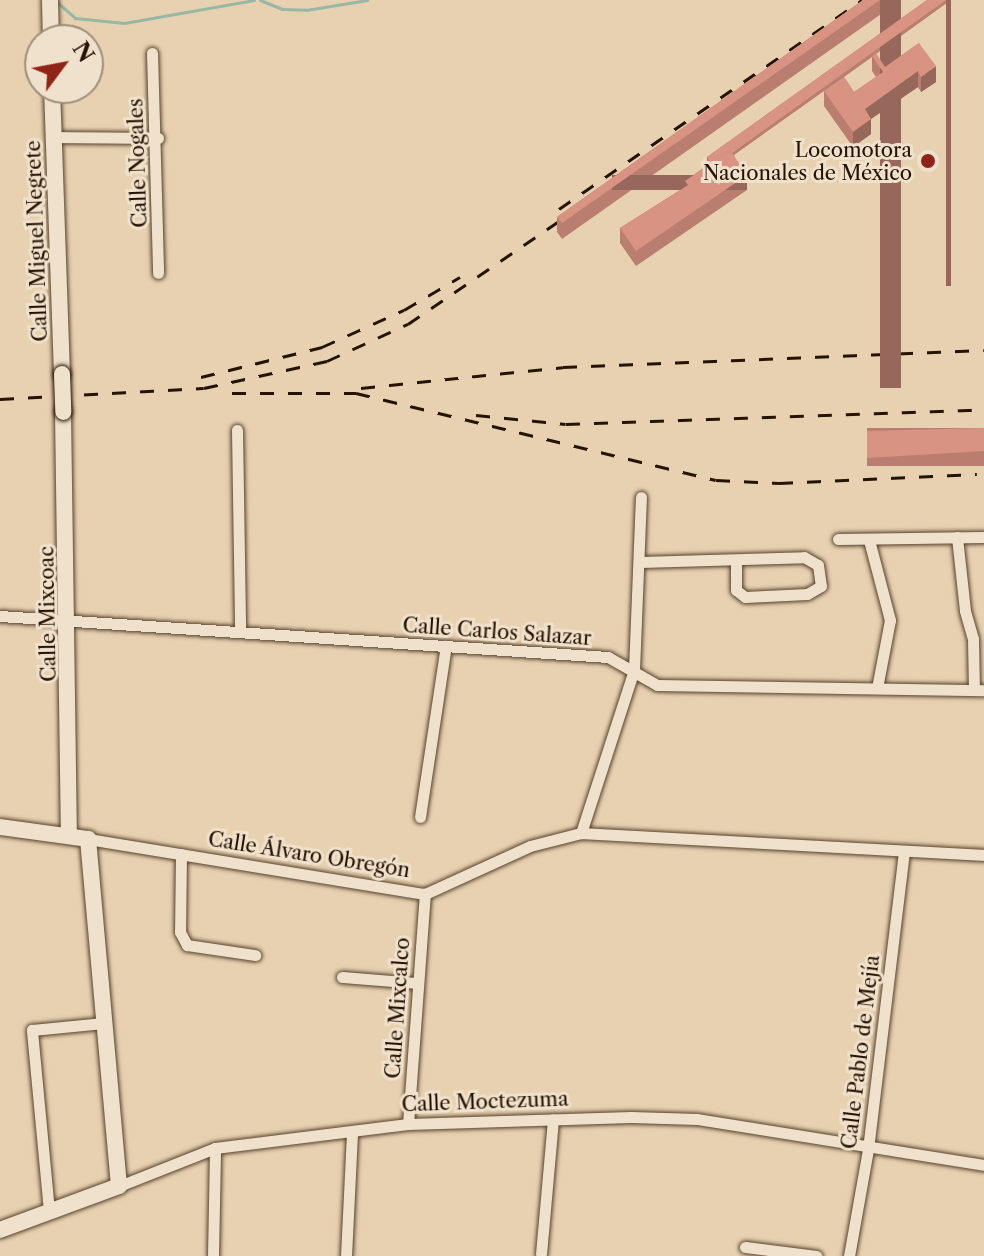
<!DOCTYPE html>
<html>
<head>
<meta charset="utf-8">
<style>
  body { margin:0 }
  #map { position:relative; width:984px; height:1256px; overflow:hidden; background:#e8d1b1; font-family:"Libre Caslon Text",serif }
  div>[style] { position:absolute }
  [style*='--x'] { left:calc(var(--x)*1px); top:calc(var(--y)*1px); width:calc(var(--w)*1px); rotate:calc(var(--a)*1deg) }
  .stream>* { height:3px; margin:-1.5px; padding:0 1.5px; transform-origin:1.5px; border-radius:1.5px; background:#98b8a6 }
  .roads { filter:drop-shadow(0 0 2px #56422c) drop-shadow(0 0 2px #56422c) }
  .street>* { height:11px; margin:-5.5px; padding:0 5.5px; transform-origin:5.5px; border-radius:5.5px; background:#f0e1cc }
  .secondary>* { height:16px; margin:-8px; padding:0 8px; transform-origin:8px; border-radius:8px; background:#f0e1cc }
  .rail>* { height:3px; margin-top:-1.5px; transform-origin:0; background:repeating-linear-gradient(90deg,#251300 0 14px,transparent 0 28px) }
  .bridges { filter:drop-shadow(0 0 2px #251300) drop-shadow(0 0 2px #251300) }
  .secondary-bridge>* { height:16px; margin:-8px; padding:0 8px; transform-origin:8px; border-radius:8px; background:#f0e1cc }
  .wall>* { inset:0; background:#ba7e70; transform-origin:0 0 }
  .shaded-wall>* { inset:0; background:#97675b; transform-origin:0 0 }
  .building>* { inset:0; background:#d89382 }
  .dots>* { width:22px; height:22px; translate:-50% -50%; box-sizing:border-box; border:4px solid #f0e1cc; border-radius:50% }
  span { translate:-50% -50%; white-space:nowrap; text-align:center; line-height:1.15; -webkit-text-stroke:6px #f0e1cc; paint-order:stroke }
  .poi-label { font-size:20px; color:#251300 }
  .right { translate:-100% -50%; text-align:right }
  .street-label { font-size:20px; color:#251300 }
  .north { position:absolute; left:24px; top:24px; width:80px; height:80px; box-sizing:border-box; background:#f0e1cc; border:2px solid #9f8f7a; border-radius:50%; rotate:58deg; font-size:22px; font-weight:700; line-height:32px; text-align:center; color:#251300 }
  .north::after { content:''; display:block; margin:auto; width:28px; height:36px; background:#8f2418; clip-path:polygon(50% 0,100% 100%,50% 72%,0 100%) }
</style>
</head>
<body>
<div id="map">
  <div class="stream">
    <i style="--x:260;--y:0;--w:24;--a:22"></i>
    <i style="--x:282;--y:9;--w:24;--a:2"></i>
    <i style="--x:306;--y:10;--w:62;--a:-9.3"></i>
    <i style="--x:58;--y:3;--w:23;--a:41"></i>
    <i style="--x:75;--y:18;--w:49;--a:5.8"></i>
    <i style="--x:124;--y:23;--w:132;--a:-10"></i>
  </div>
  <div class="roads">
    <div class="street">
      <i style="--x:152;--y:53;--w:220;--a:88.4"></i>
      <i style="--x:52;--y:137;--w:106;--a:0.5"></i>
      <i style="--x:237;--y:430;--w:201;--a:89.1"></i>
      <i style="--x:957;--y:537;--w:74;--a:83.8"></i>
      <i style="--x:965;--y:611;--w:29;--a:74"></i>
      <i style="--x:973;--y:639;--w:50;--a:88.9"></i>
      <i style="--x:838;--y:539;--w:146;--a:-0.8"></i>
      <i style="--x:869;--y:540;--w:83;--a:75.3"></i>
      <i style="--x:890;--y:620;--w:69;--a:100.8"></i>
      <i style="--x:640;--y:562;--w:164;--a:-1.7"></i>
      <i style="--x:804;--y:557;--w:16;--a:30"></i>
      <i style="--x:818;--y:565;--w:21;--a:82"></i>
      <i style="--x:821;--y:586;--w:16;--a:150"></i>
      <i style="--x:807;--y:594;--w:62;--a:177.2"></i>
      <i style="--x:745;--y:597;--w:11;--a:-142"></i>
      <i style="--x:736;--y:590;--w:29;--a:-90"></i>
      <i style="--x:0;--y:616;--w:609;--a:3.86"></i>
      <i style="--x:608;--y:657;--w:56;--a:29.7"></i>
      <i style="--x:657;--y:685;--w:327;--a:0.9"></i>
      <i style="--x:420;--y:817;--w:173;--a:-81.4"></i>
      <i style="--x:581;--y:833;--w:171;--a:-72"></i>
      <i style="--x:634;--y:670;--w:173;--a:-87.7"></i>
      <i style="--x:88;--y:839;--w:341;--a:9.3"></i>
      <i style="--x:425;--y:894;--w:115;--a:-24.6"></i>
      <i style="--x:530;--y:846;--w:53;--a:-14.3"></i>
      <i style="--x:581;--y:833;--w:404;--a:3.1"></i>
      <i style="--x:181;--y:854;--w:78;--a:90.7"></i>
      <i style="--x:180;--y:932;--w:15;--a:62"></i>
      <i style="--x:187;--y:945;--w:69;--a:8.4"></i>
      <i style="--x:342;--y:977;--w:74;--a:4.6"></i>
      <i style="--x:408;--y:1124;--w:231;--a:-85.8"></i>
      <i style="--x:119;--y:1186;--w:103;--a:-21.6"></i>
      <i style="--x:215;--y:1148;--w:194;--a:-7.1"></i>
      <i style="--x:408;--y:1124;--w:223;--a:-1.8"></i>
      <i style="--x:631;--y:1117;--w:66;--a:1.7"></i>
      <i style="--x:697;--y:1119;--w:291;--a:9.1"></i>
      <i style="--x:49;--y:1211;--w:182;--a:-95.4"></i>
      <i style="--x:32;--y:1030;--w:72;--a:-5.6"></i>
      <i style="--x:745;--y:1247;--w:72;--a:7.2"></i>
      <i style="--x:541;--y:1254;--w:135;--a:-84.9"></i>
      <i style="--x:213;--y:1256;--w:108;--a:-88.9"></i>
      <i style="--x:346;--y:1256;--w:124;--a:-87.2"></i>
      <i style="--x:849;--y:1256;--w:109;--a:-79.9"></i>
      <i style="--x:868;--y:1149;--w:299;--a:-83.1"></i>
    </div>
    <div class="secondary">
      <i style="--x:50;--y:0;--w:40;--a:88.6"></i>
      <i style="--x:52;--y:88;--w:286;--a:88"></i>
      <i style="--x:63;--y:412;--w:422;--a:89.2"></i>
      <i style="--x:0;--y:827;--w:89;--a:7.8"></i>
      <i style="--x:88;--y:839;--w:348;--a:84.9"></i>
      <i style="--x:119;--y:1186;--w:127;--a:159.7"></i>
    </div>
  </div>
  <div class="rail">
    <i style="--x:559;--y:209;--w:368;--a:-34.6"></i>
    <i style="--x:201;--y:377;--w:125;--a:-13.9"></i>
    <i style="--x:322;--y:347;--w:90;--a:-24.3"></i>
    <i style="--x:404;--y:310;--w:65;--a:-30.5"></i>
    <i style="--x:361;--y:388;--w:203;--a:-5.9"></i>
    <i style="--x:563;--y:367;--w:421;--a:-2.3"></i>
    <i style="--x:232;--y:393;--w:124;--a:0"></i>
    <i style="--x:356;--y:393;--w:370;--a:13.6"></i>
    <i style="--x:716;--y:480;--w:63;--a:2.7"></i>
    <i style="--x:779;--y:483;--w:198;--a:-2.6"></i>
    <i style="--x:0;--y:399;--w:204;--a:-3.1"></i>
    <i style="--x:204;--y:388;--w:126;--a:-12.4"></i>
    <i style="--x:327;--y:361;--w:89;--a:-24.6"></i>
    <i style="--x:408;--y:324;--w:202;--a:-34.3"></i>
    <i style="--x:476;--y:415;--w:90;--a:5.7"></i>
    <i style="--x:566;--y:424;--w:410;--a:-2"></i>
  </div>
  <div class="bridges">
    <div class="secondary-bridge">
      <i style="--x:62;--y:374;--w:38;--a:88"></i>
    </div>
  </div>
  <div class="wall">
    <i style="clip-path:polygon(863px 0,901px 0,562px 239px,557px 232px,557px 217px)"></i>
    <i style="clip-path:polygon(evenodd,927px 0,951px 0,876px 54px,885px 67px,919px 43px,936px 82px,921px 92px,918px 87px,871px 119px,871px 134px,853px 147px,824px 106px,824px 91px,734px 155px,747px 190px,636px 266px,620px 243px,620px 228px,685px 187px,685px 181px,709px 164px,707px 161px,707px 157px,927px 0,872px 57px,872px 71px,876px 77px,854px 92px,844px 77px,872px 57px)"></i>
    <i style="left:984px;top:428px;width:38px;height:117px;rotate:90deg"></i>
  </div>
  <div class="shaded-wall">
    <i style="left:880px;top:0;width:21px;height:388px"></i>
    <i style="left:946px;top:0;width:5px;height:286px"></i>
    <i style="clip-path:polygon(936px 66px,936px 82px,921px 92px,921px 77px)"></i>
    <i style="clip-path:polygon(918px 71px,918px 87px,871px 119px,871px 134px,853px 147px,853px 132px,865px 109px)"></i>
    <i style="left:747px;top:175px;width:15px;height:135px;rotate:90deg"></i>
  </div>
  <div class="building">
    <i style="clip-path:polygon(863px 0,880px 0,562px 223px,557px 217px)"></i>
    <i style="clip-path:polygon(927px 0,946px 0,732px 153px,730px 150px,711px 163px,707px 157px)"></i>
    <i style="clip-path:polygon(919px 43px,936px 66px,921px 77px,918px 71px,865px 109px,871px 119px,853px 132px,824px 91px,844px 77px,854px 92px,883px 72px,872px 56px,876px 53px,885px 67px)"></i>
    <i style="clip-path:polygon(730px 150px,747px 175px,636px 251px,620px 228px,688px 185px,685px 181px)"></i>
    <i style="clip-path:polygon(984px 428px,984px 451px,867px 458px,867px 431px)"></i>
  </div>
  <div class="dots">
    <i style="left:928px;top:161px;background:#8f2418"></i>
  </div>
  <div class="poi-label">
    <span class="right" style="left:912px;top:162px">Locomotora<br>Nacionales de México</span>
  </div>
  <div class="street-label">
    <span style="left:138px;top:163px;rotate:-92deg">Calle Nogales</span>
    <span style="left:37px;top:241px;rotate:-92deg">Calle Miguel Negrete</span>
    <span style="left:48px;top:614px;rotate:-91deg">Calle Mixcoac</span>
    <span style="left:497px;top:632px;rotate:4deg">Calle Carlos Salazar</span>
    <span style="left:309px;top:855px;rotate:9deg">Calle Álvaro Obregón</span>
    <span style="left:398px;top:1008px;rotate:-86deg">Calle Mixcalco</span>
    <span style="left:861px;top:1052px;rotate:-83deg">Calle Pablo de Mejía</span>
    <span style="left:485px;top:1102px;rotate:-2deg">Calle Moctezuma</span>
  </div>
  <div class="north">N</div>
</div>
</body>
</html>
